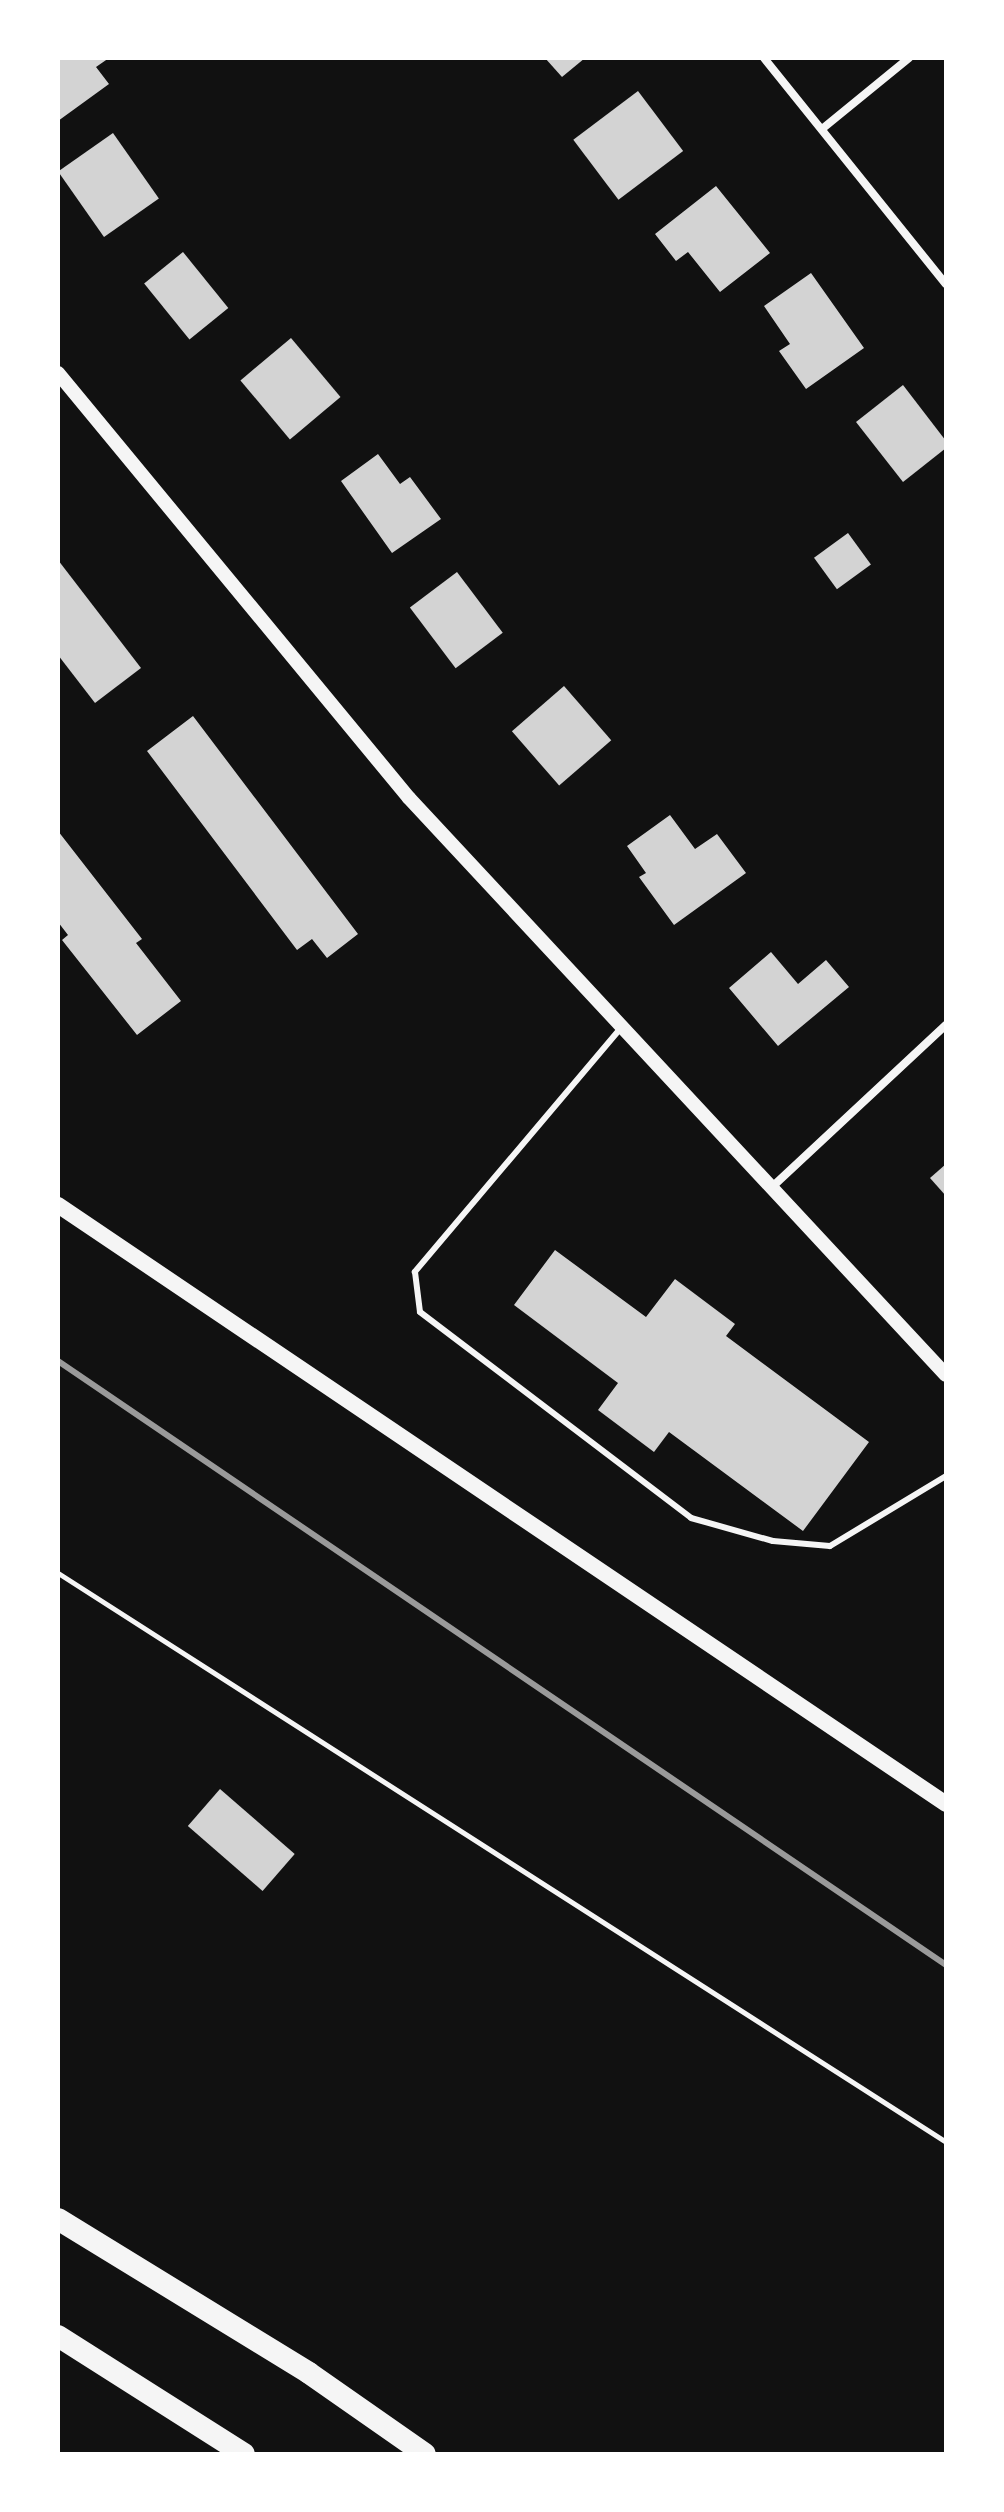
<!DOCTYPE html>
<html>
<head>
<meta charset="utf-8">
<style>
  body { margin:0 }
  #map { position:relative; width:1004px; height:2512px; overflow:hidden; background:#111; font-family:"Nunito Sans",sans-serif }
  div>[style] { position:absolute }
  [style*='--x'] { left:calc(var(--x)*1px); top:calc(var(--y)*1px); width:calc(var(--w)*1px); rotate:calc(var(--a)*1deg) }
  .building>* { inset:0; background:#d3d3d3; transform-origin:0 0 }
  .path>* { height:5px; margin:-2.5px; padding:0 2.5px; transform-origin:2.5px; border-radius:2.5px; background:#f5f5f5 }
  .service>* { height:6px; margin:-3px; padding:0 3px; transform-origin:3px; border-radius:3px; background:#f5f5f5 }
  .minor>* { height:8px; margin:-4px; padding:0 4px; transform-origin:4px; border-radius:4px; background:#f5f5f5 }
  .tertiary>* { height:14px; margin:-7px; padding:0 7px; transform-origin:7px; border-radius:7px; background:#f5f5f5 }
  .secondary>* { height:16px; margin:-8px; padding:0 8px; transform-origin:8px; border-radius:8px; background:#f5f5f5 }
  .trunk>* { height:22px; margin:-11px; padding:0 11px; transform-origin:11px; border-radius:11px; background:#f5f5f5 }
  .rail>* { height:6px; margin:-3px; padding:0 3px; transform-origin:3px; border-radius:3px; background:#9a9a9a }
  span { translate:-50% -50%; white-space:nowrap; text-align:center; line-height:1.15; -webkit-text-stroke:6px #fff; paint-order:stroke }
  .frame { position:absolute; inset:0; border:60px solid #fff; pointer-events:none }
</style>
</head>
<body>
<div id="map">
  <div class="building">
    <i style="clip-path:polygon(58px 58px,109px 58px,96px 67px,109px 84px,58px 121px)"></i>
    <i style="clip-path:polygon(545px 58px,585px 58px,562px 77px)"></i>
    <i style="left:638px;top:91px;width:75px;height:81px;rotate:53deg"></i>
    <i style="left:113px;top:133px;width:80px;height:67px;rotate:55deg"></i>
    <i style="clip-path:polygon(716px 186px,770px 253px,720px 292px,688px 252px,676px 261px,655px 234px)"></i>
    <i style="left:183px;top:252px;width:72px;height:50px;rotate:51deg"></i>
    <i style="clip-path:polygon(811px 273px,864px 348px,806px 389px,779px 351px,790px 344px,764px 306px)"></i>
    <i style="left:291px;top:338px;width:77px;height:66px;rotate:50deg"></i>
    <i style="clip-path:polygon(903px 385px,946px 441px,946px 448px,903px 482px,856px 422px)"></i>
    <i style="clip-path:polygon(378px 454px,400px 484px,410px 477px,441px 519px,392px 553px,341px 481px)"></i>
    <i style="left:848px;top:533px;width:39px;height:42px;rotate:54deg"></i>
    <i style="clip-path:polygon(58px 560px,141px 668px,95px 703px,58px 655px)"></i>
    <i style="left:457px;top:572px;width:76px;height:59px;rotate:53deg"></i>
    <i style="left:564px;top:686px;width:72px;height:69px;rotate:49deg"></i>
    <i style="clip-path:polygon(193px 716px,358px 934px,327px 958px,312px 939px,297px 950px,147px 751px)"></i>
    <i style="clip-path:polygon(670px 815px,695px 849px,717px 834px,746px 873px,674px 925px,639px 877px,646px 873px,627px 846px)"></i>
    <i style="clip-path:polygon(58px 831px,142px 939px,136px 943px,181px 1001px,137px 1035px,62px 940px,68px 935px,58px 922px)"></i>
    <i style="clip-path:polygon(771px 952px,798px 984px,826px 960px,849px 987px,778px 1046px,729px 988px)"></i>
    <i style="clip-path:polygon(946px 1164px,946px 1196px,930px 1178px)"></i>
    <i style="clip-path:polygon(555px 1250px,646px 1317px,675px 1279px,735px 1324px,726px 1336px,869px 1442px,803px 1531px,669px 1432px,654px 1452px,598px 1410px,618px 1383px,514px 1305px)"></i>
    <i style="left:220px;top:1789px;width:99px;height:49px;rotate:41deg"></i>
  </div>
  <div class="path">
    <i style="--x:58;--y:1573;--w:1055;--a:32.65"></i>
  </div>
  <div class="service">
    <i style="--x:620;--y:1029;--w:318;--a:130.2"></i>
    <i style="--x:415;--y:1272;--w:40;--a:82.9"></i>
    <i style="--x:420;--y:1312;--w:340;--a:37.2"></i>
    <i style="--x:691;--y:1518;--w:85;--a:15.7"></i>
    <i style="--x:773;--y:1541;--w:57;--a:5"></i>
    <i style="--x:830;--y:1546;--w:135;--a:-31.1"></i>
  </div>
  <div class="minor">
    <i style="--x:764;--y:58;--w:290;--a:51.2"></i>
    <i style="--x:822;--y:129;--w:112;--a:-39.2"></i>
    <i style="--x:771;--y:1188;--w:239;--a:-43"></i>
  </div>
  <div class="tertiary">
    <i style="--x:58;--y:373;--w:551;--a:50.45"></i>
    <i style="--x:409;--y:798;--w:788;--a:47.06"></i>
  </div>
  <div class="secondary">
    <i style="--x:58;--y:1205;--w:1071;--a:34"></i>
  </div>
  <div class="trunk">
    <i style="--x:58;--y:2219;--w:294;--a:31.5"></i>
    <i style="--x:309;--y:2373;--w:141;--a:34.9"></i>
    <i style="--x:58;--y:2336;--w:220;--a:32.4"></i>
  </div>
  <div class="rail">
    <i style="--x:58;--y:1361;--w:1074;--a:34.22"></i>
  </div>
  <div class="frame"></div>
</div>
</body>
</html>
